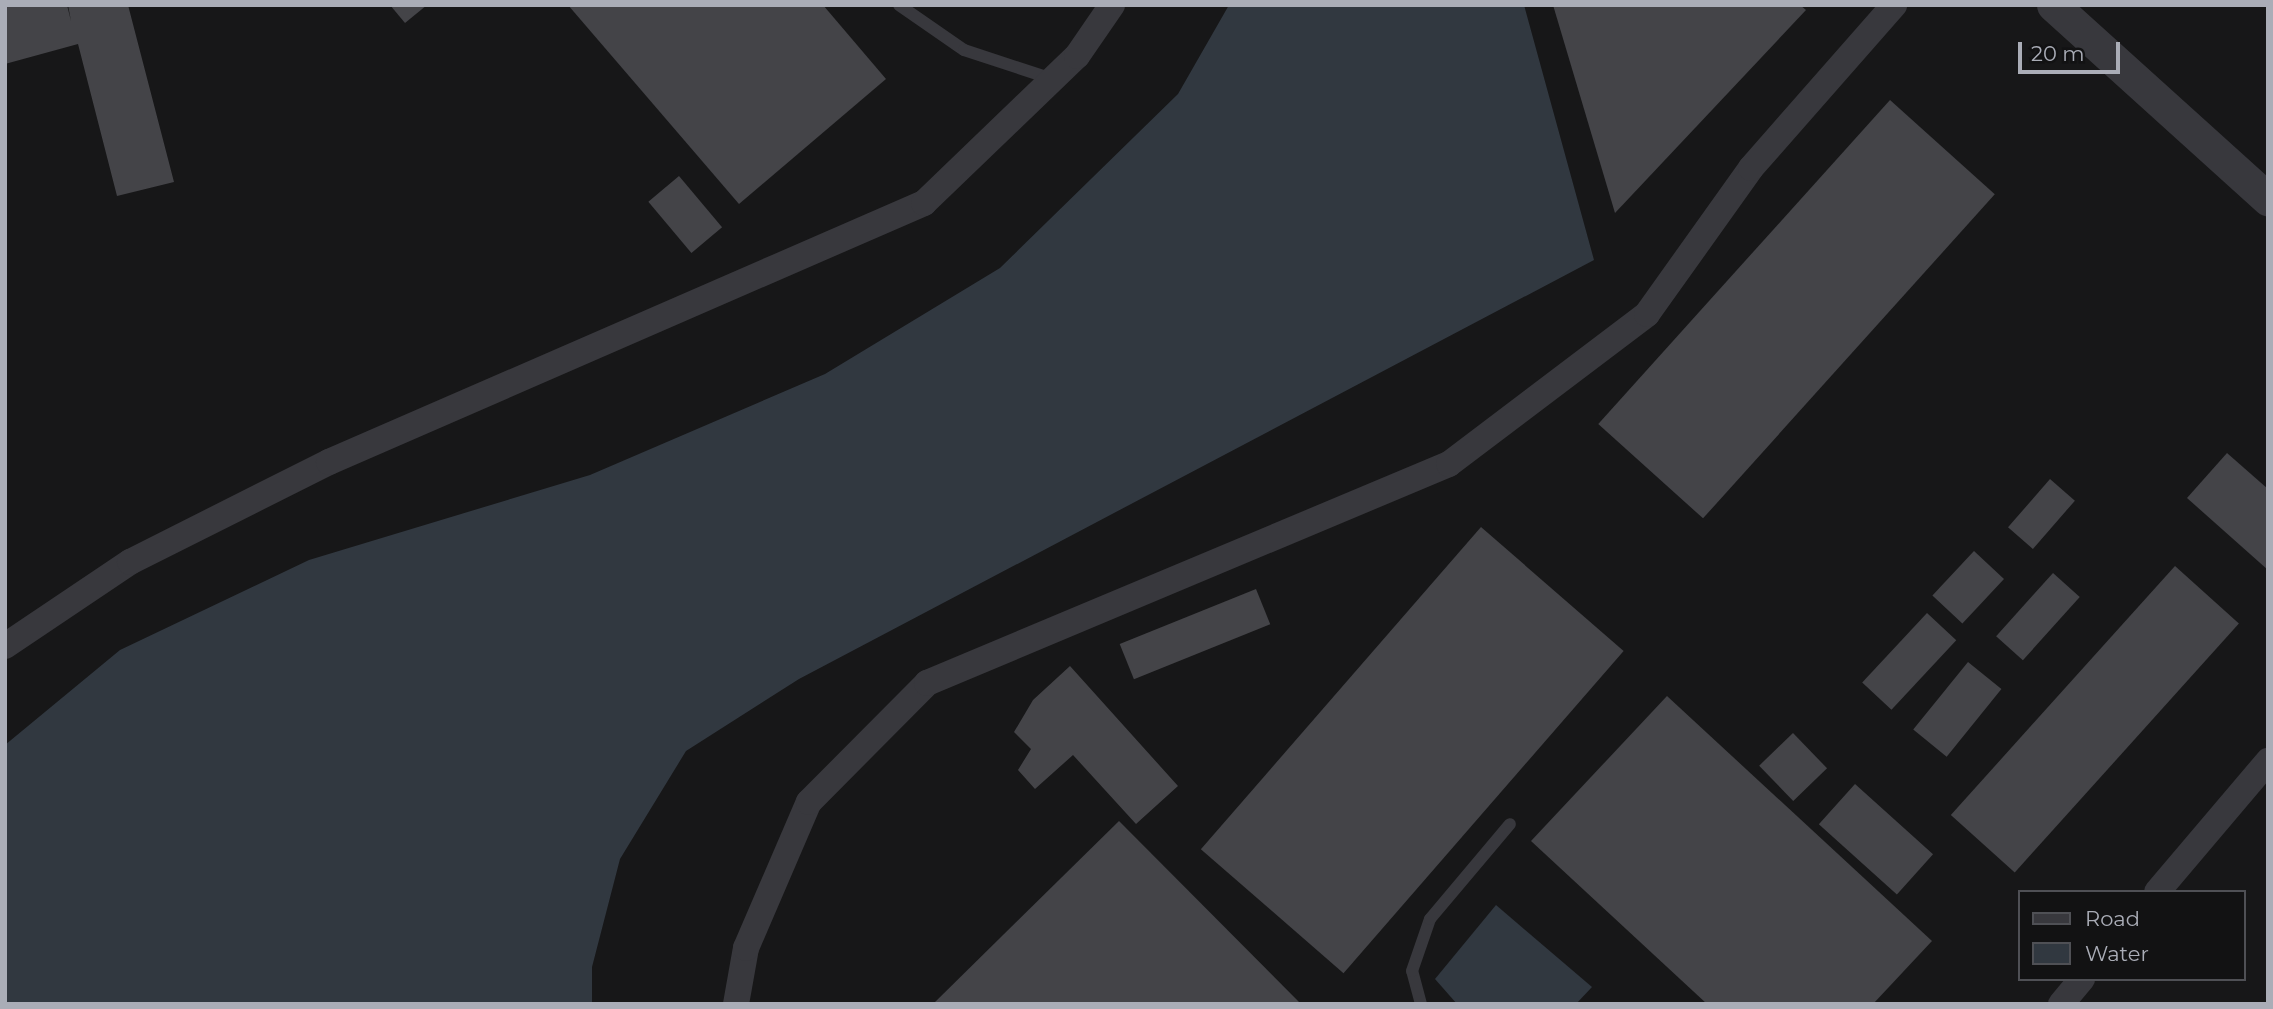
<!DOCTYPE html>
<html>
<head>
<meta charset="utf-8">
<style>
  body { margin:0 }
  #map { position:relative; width:2273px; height:1009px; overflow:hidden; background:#171718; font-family:Montserrat,sans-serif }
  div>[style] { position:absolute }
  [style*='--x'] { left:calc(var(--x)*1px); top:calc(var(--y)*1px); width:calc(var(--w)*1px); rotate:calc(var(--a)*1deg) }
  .water>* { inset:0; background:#313840 }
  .building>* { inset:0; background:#444448; transform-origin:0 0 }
  .service>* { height:12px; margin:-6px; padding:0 6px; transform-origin:6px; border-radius:6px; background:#38383d }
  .minor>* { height:26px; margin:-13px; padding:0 13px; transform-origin:13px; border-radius:13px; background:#38383d }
  .tertiary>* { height:33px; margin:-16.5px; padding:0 16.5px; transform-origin:16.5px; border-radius:16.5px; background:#38383d }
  span { translate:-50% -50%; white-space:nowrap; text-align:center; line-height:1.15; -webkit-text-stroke:7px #121213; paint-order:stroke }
  .frame { position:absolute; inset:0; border:7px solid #aaadb7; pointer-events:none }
  .legend { position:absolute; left:2018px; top:890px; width:228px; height:91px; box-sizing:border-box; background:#121213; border:2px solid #4f5055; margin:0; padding:9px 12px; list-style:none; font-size:21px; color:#aaadb7 }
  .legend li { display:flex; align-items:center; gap:14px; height:35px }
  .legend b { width:35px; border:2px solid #4f5055 }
  .scale { position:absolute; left:2018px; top:42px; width:102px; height:32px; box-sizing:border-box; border:4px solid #aaadb7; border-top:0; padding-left:9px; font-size:21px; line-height:24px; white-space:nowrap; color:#aaadb7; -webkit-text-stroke:5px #121213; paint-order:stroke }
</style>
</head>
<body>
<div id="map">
  <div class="water">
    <i style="clip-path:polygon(1229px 5px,1524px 5px,1594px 260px,799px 679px,686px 751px,620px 859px,592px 967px,592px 1004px,5px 1004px,5px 745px,120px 650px,309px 560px,590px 475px,825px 374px,1000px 268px,1178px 94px)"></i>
    <i style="clip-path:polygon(1496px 905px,1592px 987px,1576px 1004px,1457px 1004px,1435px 979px)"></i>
  </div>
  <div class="building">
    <i style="clip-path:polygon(5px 5px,67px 5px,71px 21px,68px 5px,128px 5px,174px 182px,117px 196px,78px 44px,5px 64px)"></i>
    <i style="clip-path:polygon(390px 5px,427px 5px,405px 23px)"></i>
    <i style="clip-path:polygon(568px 5px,823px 5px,886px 79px,739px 204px)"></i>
    <i style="clip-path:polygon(1553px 5px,1800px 5px,1806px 10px,1615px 213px)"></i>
    <i style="left:1890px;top:100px;width:141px;height:436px;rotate:42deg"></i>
    <i style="left:679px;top:176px;width:67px;height:40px;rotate:50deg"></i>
    <i style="clip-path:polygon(2227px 453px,2268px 489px,2268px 570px,2187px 498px)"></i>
    <i style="left:2050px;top:479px;width:33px;height:64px;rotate:41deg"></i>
    <i style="left:1481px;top:527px;width:189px;height:427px;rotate:41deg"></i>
    <i style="left:1974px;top:551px;width:41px;height:61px;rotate:43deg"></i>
    <i style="left:2175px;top:566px;width:86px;height:335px;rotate:42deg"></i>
    <i style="left:2053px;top:573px;width:36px;height:85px;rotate:42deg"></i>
    <i style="left:1256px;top:589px;width:38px;height:147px;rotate:68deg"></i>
    <i style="left:1927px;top:613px;width:40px;height:95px;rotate:43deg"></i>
    <i style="left:1968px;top:662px;width:43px;height:87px;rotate:39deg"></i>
    <i style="clip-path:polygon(1070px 666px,1178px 786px,1136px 824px,1073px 755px,1035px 789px,1018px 770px,1031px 749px,1014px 732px,1033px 700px)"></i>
    <i style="clip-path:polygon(1667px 696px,1932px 941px,1873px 1004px,1707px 1004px,1531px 841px)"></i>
    <i style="left:1793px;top:733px;width:49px;height:47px;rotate:46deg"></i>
    <i style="left:1855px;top:784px;width:105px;height:54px;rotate:42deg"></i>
    <i style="clip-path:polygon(1119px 821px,1301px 1004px,933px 1004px)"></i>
  </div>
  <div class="service">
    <i style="--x:899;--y:5;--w:79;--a:34.7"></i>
    <i style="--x:964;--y:50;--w:93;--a:18.2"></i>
    <i style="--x:1421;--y:1004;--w:34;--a:-105"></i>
    <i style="--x:1412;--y:971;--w:55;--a:-70.9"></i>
    <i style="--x:1430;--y:919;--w:124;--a:-49.9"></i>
  </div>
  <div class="minor">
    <i style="--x:5;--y:646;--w:151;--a:-33.9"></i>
    <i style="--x:130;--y:562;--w:223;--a:-26.7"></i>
    <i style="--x:329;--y:462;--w:649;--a:-23.52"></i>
    <i style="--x:924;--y:203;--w:212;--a:-43.9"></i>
    <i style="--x:1077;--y:56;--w:62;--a:-55.5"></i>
    <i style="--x:2157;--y:892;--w:172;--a:-49.7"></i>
    <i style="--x:736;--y:1004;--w:57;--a:-79.9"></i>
    <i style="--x:746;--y:948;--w:159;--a:-66.7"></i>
    <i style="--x:809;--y:802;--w:168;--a:-45.2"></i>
    <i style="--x:927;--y:683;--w:566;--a:-22.76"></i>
    <i style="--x:1449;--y:464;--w:248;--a:-37.1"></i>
    <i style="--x:1647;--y:314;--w:179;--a:-54.5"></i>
    <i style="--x:1751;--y:168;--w:217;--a:-48.7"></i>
    <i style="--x:2061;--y:1004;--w:33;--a:-50"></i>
  </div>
  <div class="tertiary">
    <i style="--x:2053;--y:5;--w:290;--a:42.1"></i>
  </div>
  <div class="frame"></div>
  <ul class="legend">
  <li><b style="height:9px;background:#38383d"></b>Road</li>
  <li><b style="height:19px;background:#313840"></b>Water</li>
  </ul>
  <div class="scale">20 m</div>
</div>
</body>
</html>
